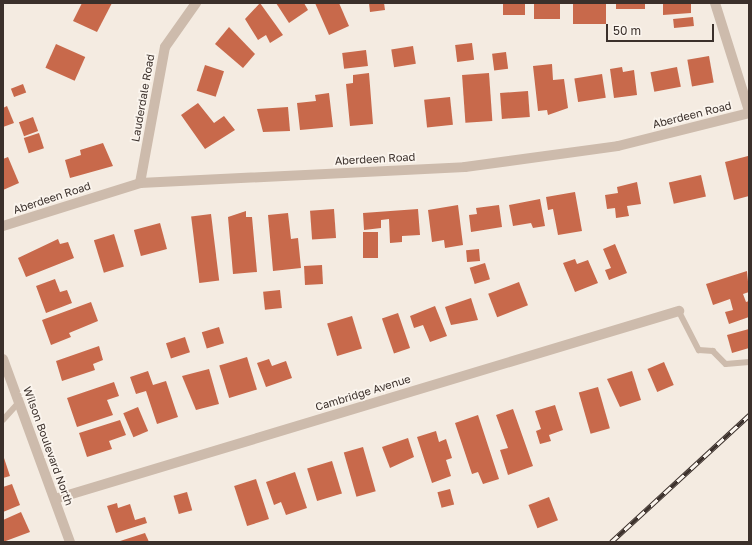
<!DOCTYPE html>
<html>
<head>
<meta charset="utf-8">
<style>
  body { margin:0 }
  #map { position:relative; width:752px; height:545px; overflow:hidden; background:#f4ebe1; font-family:"Golos Text",sans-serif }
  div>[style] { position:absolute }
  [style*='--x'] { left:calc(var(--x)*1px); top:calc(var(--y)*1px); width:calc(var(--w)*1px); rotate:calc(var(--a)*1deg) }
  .building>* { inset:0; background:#c8694b; transform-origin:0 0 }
  .service>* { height:5.5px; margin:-2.75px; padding:0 2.75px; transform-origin:2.75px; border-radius:2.75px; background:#cdbbac }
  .minor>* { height:10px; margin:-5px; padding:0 5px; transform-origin:5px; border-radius:5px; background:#cdbbac }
  .rail>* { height:4.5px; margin-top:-2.25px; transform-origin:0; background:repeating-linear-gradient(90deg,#fbf5ee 0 9px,#3b302b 0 18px); box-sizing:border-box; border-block:1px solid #3b302b }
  span { translate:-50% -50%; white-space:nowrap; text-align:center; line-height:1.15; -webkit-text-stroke:3.5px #fbf5ee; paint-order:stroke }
  .street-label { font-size:11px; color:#3b302b }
  .frame { position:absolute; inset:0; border:4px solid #3b302b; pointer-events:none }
  .scale { position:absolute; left:606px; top:24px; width:108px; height:18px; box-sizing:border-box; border:2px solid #3b302b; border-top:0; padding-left:5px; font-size:12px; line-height:14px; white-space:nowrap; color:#3b302b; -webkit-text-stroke:3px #fbf5ee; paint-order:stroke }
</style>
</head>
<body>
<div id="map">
  <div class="building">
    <i style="clip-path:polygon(82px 3px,112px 3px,97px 32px,73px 21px)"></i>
    <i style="clip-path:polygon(260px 3px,283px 35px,270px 43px,266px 35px,258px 40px,245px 19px)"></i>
    <i style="clip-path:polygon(276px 3px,304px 3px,308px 10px,289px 23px)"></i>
    <i style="clip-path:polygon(315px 3px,339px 3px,349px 26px,329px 35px)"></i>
    <i style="clip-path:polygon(369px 3px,384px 3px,385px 10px,370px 12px)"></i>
    <i style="left:503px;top:3px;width:22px;height:12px"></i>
    <i style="left:534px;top:3px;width:26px;height:16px"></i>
    <i style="left:573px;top:3px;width:33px;height:21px"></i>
    <i style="left:616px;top:3px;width:29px;height:6px"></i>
    <i style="clip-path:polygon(663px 3px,691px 3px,691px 13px,663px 15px)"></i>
    <i style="left:693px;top:17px;width:9px;height:20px;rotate:84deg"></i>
    <i style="clip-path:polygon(229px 27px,255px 54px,243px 68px,215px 44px)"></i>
    <i style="left:472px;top:43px;width:17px;height:17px;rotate:83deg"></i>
    <i style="left:56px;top:44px;width:32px;height:26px;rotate:24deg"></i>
    <i style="left:413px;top:46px;width:18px;height:22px;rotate:81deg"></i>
    <i style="left:366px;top:50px;width:16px;height:24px;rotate:83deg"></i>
    <i style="left:506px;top:52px;width:17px;height:14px;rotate:83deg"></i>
    <i style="left:709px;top:56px;width:27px;height:22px;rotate:80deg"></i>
    <i style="clip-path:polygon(552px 64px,553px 80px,564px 79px,568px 108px,548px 115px,547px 110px,538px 111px,533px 66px)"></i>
    <i style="left:205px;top:65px;width:20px;height:27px;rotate:18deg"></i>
    <i style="clip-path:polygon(622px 67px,623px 72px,634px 70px,637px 95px,614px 98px,610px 69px)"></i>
    <i style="left:677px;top:67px;width:20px;height:27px;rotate:79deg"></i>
    <i style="clip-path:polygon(369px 73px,373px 124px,350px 126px,346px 84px,353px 83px,353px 75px)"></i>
    <i style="left:489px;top:73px;width:48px;height:27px;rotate:86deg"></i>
    <i style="left:602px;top:74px;width:24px;height:28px;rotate:81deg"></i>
    <i style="left:23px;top:84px;width:9px;height:13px;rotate:69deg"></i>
    <i style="left:528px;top:91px;width:26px;height:28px;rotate:86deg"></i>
    <i style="clip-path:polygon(329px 93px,333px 127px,300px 130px,297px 103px,316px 101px,315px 95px)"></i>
    <i style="left:450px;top:97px;width:28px;height:26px;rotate:84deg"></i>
    <i style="clip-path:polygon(198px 103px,214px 123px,224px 116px,235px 130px,205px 149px,181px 115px)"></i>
    <i style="clip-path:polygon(7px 106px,14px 123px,3px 127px,3px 108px)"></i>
    <i style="clip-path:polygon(288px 107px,290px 131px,263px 132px,257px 109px)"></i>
    <i style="left:33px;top:117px;width:15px;height:15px;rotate:70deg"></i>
    <i style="left:39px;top:133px;width:16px;height:16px;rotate:72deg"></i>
    <i style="clip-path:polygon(103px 143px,113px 166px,70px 178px,65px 160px,81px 155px,80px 150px)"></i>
    <i style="clip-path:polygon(748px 156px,749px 196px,734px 200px,725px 162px)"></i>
    <i style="clip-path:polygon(8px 157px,19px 183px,3px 190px,3px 159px)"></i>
    <i style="left:701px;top:175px;width:22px;height:33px;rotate:77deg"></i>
    <i style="clip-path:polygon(637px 182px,641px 204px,627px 206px,629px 216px,616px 218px,615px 208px,607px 209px,605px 195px,618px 193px,617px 187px)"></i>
    <i style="clip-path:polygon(575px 192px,582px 231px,558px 235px,553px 209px,548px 210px,546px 197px)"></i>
    <i style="clip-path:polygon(540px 199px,545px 226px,533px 228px,531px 223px,513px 226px,509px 205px)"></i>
    <i style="clip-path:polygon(458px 205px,463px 245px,445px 248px,444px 240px,432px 242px,428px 210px)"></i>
    <i style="clip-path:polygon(499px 205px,502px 227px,471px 232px,469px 215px,477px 214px,476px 208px)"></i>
    <i style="left:334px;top:209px;width:29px;height:24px;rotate:86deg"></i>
    <i style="clip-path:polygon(418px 209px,420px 235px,402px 236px,402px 242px,390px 243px,389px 219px,381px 220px,381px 228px,364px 230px,363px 213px)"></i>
    <i style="clip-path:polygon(246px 211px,246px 217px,252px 217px,257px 272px,233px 274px,228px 217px)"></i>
    <i style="clip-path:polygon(288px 213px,291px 239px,298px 238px,301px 268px,273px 271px,268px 215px)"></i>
    <i style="left:211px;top:214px;width:67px;height:20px;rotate:83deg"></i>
    <i style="left:160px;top:223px;width:27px;height:27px;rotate:75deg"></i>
    <i style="left:363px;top:232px;width:15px;height:26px"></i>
    <i style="left:114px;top:234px;width:34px;height:21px;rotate:73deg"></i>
    <i style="clip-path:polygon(58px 239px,60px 244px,68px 242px,74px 258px,26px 277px,18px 258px)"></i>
    <i style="clip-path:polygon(615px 244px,627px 273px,609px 280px,605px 270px,611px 268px,603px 249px)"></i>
    <i style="left:479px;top:249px;width:12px;height:13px;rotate:85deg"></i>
    <i style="clip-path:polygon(575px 259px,577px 264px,588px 260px,598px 283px,575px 292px,563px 263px)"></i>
    <i style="left:485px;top:263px;width:17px;height:16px;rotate:73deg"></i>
    <i style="left:322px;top:265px;width:19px;height:18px;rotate:87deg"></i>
    <i style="clip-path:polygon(747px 271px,749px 292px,743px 294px,746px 302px,749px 301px,749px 317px,729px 324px,725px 312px,733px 310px,730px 299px,713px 305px,706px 284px)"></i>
    <i style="clip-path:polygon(55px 279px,60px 292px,67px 290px,72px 303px,46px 313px,36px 286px)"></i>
    <i style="left:519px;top:282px;width:25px;height:33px;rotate:69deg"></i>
    <i style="left:280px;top:290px;width:18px;height:17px;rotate:84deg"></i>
    <i style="clip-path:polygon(471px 298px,478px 320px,451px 325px,445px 307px)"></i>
    <i style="clip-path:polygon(91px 302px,98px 321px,69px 333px,71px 337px,51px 345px,42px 320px)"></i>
    <i style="clip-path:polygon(435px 306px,447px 336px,430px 342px,423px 325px,414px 328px,410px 316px)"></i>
    <i style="left:398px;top:313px;width:37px;height:17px;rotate:71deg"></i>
    <i style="left:352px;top:316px;width:34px;height:26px;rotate:73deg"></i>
    <i style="left:219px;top:327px;width:17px;height:18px;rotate:73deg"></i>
    <i style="clip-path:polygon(749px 329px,749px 348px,732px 353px,727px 335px)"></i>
    <i style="left:185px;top:337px;width:16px;height:20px;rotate:72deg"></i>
    <i style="clip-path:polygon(99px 346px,103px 360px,93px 364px,95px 370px,62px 381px,56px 361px)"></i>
    <i style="left:247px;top:357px;width:34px;height:29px;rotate:73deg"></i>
    <i style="clip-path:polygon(269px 359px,272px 366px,286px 361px,292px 378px,266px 387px,257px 363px)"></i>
    <i style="left:664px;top:362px;width:25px;height:18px;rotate:67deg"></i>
    <i style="clip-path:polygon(209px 369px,219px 404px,196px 410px,182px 376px)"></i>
    <i style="clip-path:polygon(148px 371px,153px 385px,166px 381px,178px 417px,157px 424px,146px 391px,136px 394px,130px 377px)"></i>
    <i style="clip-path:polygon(632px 371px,641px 400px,620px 407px,607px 379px)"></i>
    <i style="clip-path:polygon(114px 382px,119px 396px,107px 400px,113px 415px,77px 427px,67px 398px)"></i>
    <i style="left:598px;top:387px;width:43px;height:20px;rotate:74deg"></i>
    <i style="clip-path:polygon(555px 405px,563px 430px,549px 435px,551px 441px,540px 444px,536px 431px,541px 429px,535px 411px)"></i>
    <i style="left:138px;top:407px;width:26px;height:16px;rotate:67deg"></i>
    <i style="clip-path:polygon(513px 409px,533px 466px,508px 475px,500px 450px,508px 448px,496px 415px)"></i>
    <i style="clip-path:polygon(478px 415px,499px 479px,483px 484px,478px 472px,472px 474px,455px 423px)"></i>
    <i style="clip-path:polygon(120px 420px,126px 435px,109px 441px,112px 449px,87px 457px,79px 433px)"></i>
    <i style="clip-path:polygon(436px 431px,439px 442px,446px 439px,452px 458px,446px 460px,451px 476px,432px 483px,417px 437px)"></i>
    <i style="clip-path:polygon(408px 438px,414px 457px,390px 468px,382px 447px)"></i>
    <i style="left:363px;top:447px;width:46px;height:20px;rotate:74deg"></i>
    <i style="clip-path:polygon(3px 455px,10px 476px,3px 478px)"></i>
    <i style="left:332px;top:461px;width:34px;height:26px;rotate:73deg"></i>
    <i style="clip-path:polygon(295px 472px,307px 508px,286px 515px,281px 502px,274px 505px,266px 482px)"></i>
    <i style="left:256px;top:479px;width:42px;height:23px;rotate:72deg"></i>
    <i style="clip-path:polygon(12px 484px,20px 505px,3px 512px,3px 487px)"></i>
    <i style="left:450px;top:489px;width:16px;height:13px;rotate:75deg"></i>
    <i style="left:187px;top:492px;width:19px;height:14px;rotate:74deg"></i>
    <i style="left:549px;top:497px;width:25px;height:22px;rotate:69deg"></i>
    <i style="clip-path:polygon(117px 503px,118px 508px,130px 504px,135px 520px,145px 517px,147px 523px,116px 533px,107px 506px)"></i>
    <i style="clip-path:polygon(21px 512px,30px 532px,3px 542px,3px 520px)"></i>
    <i style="clip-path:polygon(145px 533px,149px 542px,117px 542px)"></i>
  </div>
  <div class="service">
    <i style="--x:679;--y:311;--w:44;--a:62.9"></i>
    <i style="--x:699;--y:350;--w:14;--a:4"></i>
    <i style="--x:713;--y:351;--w:18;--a:45"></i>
    <i style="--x:726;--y:364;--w:23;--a:-5"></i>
    <i style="--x:3;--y:420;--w:24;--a:-48"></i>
  </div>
  <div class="minor">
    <i style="--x:715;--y:3;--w:113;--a:72.5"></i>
    <i style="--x:140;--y:183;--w:138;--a:-79.6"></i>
    <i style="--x:165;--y:47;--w:54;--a:-54.8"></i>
    <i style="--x:3;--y:226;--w:144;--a:-17.4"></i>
    <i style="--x:140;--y:183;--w:325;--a:-2.8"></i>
    <i style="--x:465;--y:167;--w:154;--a:-7.8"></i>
    <i style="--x:618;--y:146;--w:135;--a:-14.1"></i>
    <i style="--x:3;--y:359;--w:195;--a:69.9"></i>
    <i style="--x:55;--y:499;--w:652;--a:-16.77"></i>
  </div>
  <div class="rail">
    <i style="--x:611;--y:542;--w:188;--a:-42.6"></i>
  </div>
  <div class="street-label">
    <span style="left:143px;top:98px;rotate:-80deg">Lauderdale Road</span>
    <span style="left:692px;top:115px;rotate:-14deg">Aberdeen Road</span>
    <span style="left:375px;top:159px;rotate:-3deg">Aberdeen Road</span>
    <span style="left:52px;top:198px;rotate:-18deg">Aberdeen Road</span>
    <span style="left:363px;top:393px;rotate:-17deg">Cambridge Avenue</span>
    <span style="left:48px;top:446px;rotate:70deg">Wilson Boulevard North</span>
  </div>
  <div class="frame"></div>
  <div class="scale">50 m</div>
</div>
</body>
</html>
